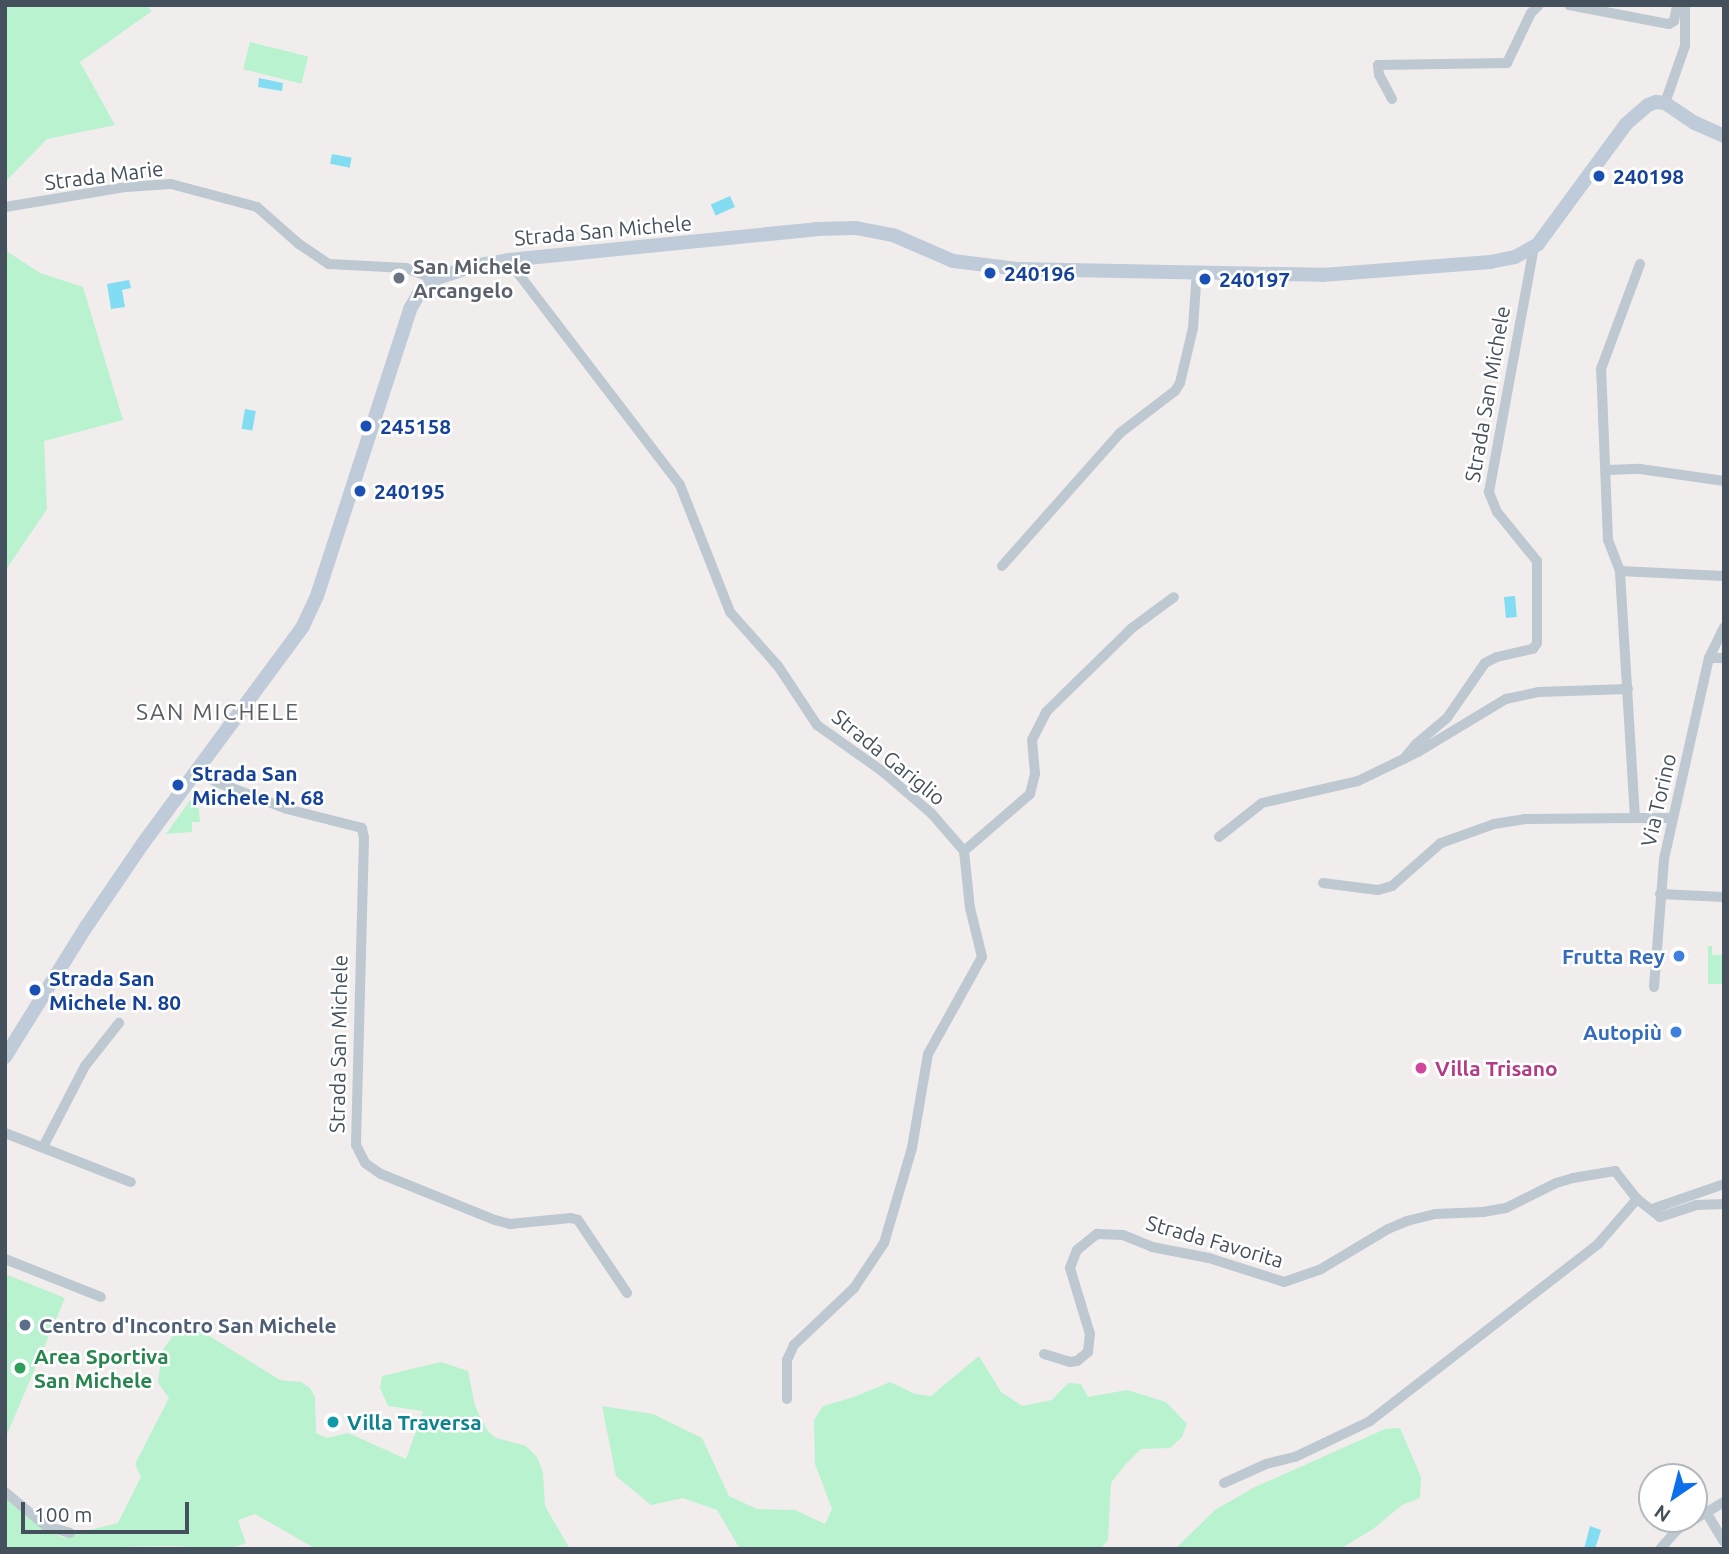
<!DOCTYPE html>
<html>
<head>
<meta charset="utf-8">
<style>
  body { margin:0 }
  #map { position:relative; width:1729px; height:1554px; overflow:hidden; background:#f1eded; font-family:Ubuntu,sans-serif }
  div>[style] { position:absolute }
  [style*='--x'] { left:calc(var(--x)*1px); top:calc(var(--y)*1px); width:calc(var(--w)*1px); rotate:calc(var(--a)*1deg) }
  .green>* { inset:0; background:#b8f2ce; transform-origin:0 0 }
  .water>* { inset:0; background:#82dcf2; transform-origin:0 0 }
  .street>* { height:10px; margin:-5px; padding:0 5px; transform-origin:5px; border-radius:5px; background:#bdc8d1 }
  .secondary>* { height:14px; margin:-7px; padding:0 7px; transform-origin:7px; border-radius:7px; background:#bfcbd8 }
  .dots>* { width:19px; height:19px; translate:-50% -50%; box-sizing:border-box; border:4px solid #fff; border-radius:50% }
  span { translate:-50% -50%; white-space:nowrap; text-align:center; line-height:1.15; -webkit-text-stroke:5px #fff; paint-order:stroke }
  .street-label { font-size:21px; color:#44515c }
  .transit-label { font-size:21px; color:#164399; font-weight:700 }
  .left { translate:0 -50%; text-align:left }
  .worship-label { font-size:21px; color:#5b616d; font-weight:700 }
  .shop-label { font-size:21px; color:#366cbe; font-weight:700 }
  .right { translate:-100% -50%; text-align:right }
  .hotel-label { font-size:21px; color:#b23c85; font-weight:700 }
  .service-label { font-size:21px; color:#4e5e75; font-weight:700 }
  .leisure-label { font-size:21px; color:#27864d; font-weight:700 }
  .culture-label { font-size:21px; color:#0d838f; font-weight:700 }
  .neighbourhood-label { font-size:23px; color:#5a5e63; letter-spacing:2px }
  .frame { position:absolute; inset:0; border:7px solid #44515c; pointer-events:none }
  .north { position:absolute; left:1638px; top:1463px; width:70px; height:70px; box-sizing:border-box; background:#fff; border:2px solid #b4b9be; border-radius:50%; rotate:215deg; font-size:19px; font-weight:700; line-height:28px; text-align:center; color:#44515c }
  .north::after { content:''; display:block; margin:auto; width:24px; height:32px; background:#0c70ec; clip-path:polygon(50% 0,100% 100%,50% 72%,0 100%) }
  .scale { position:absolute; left:21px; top:1502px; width:168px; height:32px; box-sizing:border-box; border:4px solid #44515c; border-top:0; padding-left:9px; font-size:21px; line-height:24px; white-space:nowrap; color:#44515c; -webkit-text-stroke:5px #fff; paint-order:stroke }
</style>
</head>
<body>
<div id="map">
  <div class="green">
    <i style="clip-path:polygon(5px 5px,146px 5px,152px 11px,80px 62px,115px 125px,47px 139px,5px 182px)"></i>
    <i style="left:250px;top:42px;width:60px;height:28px;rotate:14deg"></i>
    <i style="clip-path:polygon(5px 236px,8px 252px,40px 273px,83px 287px,123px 420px,44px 441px,47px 509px,5px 571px)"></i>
    <i style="clip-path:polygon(194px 795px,198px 797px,200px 822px,192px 822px,192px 832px,166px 834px)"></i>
    <i style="clip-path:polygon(1708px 946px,1712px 946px,1712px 955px,1724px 955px,1724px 984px,1708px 984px)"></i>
    <i style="clip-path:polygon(5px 1274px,65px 1298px,5px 1439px)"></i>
    <i style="clip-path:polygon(190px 1329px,206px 1334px,280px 1380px,301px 1382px,310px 1388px,315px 1397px,316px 1433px,327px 1438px,348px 1433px,406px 1459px,423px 1411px,388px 1406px,380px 1388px,382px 1376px,441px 1362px,468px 1371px,475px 1406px,487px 1430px,496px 1438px,526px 1446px,537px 1457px,543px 1473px,545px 1506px,570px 1549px,316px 1549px,255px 1514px,238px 1520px,246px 1543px,229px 1549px,171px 1546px,5px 1549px,5px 1499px,44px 1529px,62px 1537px,118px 1523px,141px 1477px,135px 1464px,169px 1398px,158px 1383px,162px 1351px,172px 1337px)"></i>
    <i style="clip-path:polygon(979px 1356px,1001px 1392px,1022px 1406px,1052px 1400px,1068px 1383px,1081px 1384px,1088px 1397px,1127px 1390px,1166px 1402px,1187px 1424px,1182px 1437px,1170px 1448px,1141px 1449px,1124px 1466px,1111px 1483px,1108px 1540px,1100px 1549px,740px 1549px,717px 1510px,683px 1498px,651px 1505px,616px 1476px,602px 1406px,653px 1414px,702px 1438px,729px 1496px,757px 1509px,795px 1510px,825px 1524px,832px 1509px,815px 1464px,814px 1420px,823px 1406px,854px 1397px,890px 1382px,915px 1394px,931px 1396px)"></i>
    <i style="clip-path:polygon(1400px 1428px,1421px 1477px,1420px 1498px,1402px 1505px,1373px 1529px,1340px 1549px,1175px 1549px,1215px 1510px,1253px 1488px,1385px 1429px)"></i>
  </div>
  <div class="water">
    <i style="clip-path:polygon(259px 78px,283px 83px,282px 91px,258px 87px)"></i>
    <i style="left:332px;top:154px;width:20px;height:10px;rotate:11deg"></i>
    <i style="left:730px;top:196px;width:12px;height:21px;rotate:66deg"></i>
    <i style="clip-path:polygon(129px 280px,131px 288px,122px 290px,125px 307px,111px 309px,107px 284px)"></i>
    <i style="left:245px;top:409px;width:11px;height:20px;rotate:10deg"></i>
    <i style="left:1515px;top:596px;width:21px;height:11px;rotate:85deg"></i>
    <i style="clip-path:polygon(1590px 1526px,1601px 1530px,1595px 1549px,1584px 1549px)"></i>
  </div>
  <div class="street">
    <i style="--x:1569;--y:5;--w:102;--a:10.8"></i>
    <i style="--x:1669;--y:24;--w:6;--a:-31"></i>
    <i style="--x:1674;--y:21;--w:16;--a:-79"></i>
    <i style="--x:1392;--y:99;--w:27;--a:-118"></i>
    <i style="--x:1379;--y:75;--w:10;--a:-96"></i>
    <i style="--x:1378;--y:65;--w:129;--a:-0.9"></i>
    <i style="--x:1507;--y:63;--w:55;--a:-64.4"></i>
    <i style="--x:1531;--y:13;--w:11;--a:-45"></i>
    <i style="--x:1665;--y:103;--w:60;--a:-70.7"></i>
    <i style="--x:1685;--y:46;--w:41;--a:-90"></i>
    <i style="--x:5;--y:207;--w:123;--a:-9.4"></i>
    <i style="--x:126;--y:187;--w:45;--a:-3.8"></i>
    <i style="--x:171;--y:184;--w:89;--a:15"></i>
    <i style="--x:257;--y:207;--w:56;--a:41.4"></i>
    <i style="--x:299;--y:244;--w:36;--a:34"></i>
    <i style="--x:329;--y:264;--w:77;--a:3"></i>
    <i style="--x:406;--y:268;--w:31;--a:21"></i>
    <i style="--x:508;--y:260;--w:283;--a:52.6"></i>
    <i style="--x:680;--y:485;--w:136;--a:68.5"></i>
    <i style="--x:730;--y:612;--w:72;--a:48.4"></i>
    <i style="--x:778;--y:666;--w:71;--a:56.5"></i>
    <i style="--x:817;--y:725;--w:80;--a:35.3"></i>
    <i style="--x:882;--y:771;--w:66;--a:40.7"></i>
    <i style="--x:932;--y:814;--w:49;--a:49.1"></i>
    <i style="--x:964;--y:851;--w:57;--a:84"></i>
    <i style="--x:970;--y:908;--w:50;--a:76.2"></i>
    <i style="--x:982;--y:957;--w:111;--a:119.1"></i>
    <i style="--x:928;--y:1054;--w:95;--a:99.7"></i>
    <i style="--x:912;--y:1148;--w:99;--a:106.4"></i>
    <i style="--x:884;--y:1243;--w:54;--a:123.7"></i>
    <i style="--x:854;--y:1288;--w:83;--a:136.5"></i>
    <i style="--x:794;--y:1345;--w:17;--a:115"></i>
    <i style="--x:787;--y:1360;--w:39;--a:90"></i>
    <i style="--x:1607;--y:470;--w:33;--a:-2"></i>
    <i style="--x:1640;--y:469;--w:85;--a:8.1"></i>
    <i style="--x:1002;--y:566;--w:178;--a:-48.4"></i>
    <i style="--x:1120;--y:433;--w:69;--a:-37.4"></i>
    <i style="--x:1175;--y:391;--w:9;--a:-58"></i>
    <i style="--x:1180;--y:383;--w:57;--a:-76.7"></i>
    <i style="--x:1193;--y:328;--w:57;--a:-86"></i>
    <i style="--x:1620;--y:571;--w:104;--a:2.8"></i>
    <i style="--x:1709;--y:658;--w:15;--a:0"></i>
    <i style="--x:1404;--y:759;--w:19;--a:-51"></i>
    <i style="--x:1416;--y:744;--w:40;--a:-40"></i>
    <i style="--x:1447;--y:718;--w:67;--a:-55.4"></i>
    <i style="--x:1485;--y:663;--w:13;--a:-27"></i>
    <i style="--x:1497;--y:657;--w:37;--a:-13"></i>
    <i style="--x:1533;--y:649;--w:7;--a:-56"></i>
    <i style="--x:1537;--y:643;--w:82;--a:-90"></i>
    <i style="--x:1537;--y:561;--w:63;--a:-129.2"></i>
    <i style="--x:1497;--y:512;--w:22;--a:-112"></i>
    <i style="--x:1489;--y:492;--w:249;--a:-79.6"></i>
    <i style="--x:197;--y:770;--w:22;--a:32"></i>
    <i style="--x:216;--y:782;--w:76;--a:20.8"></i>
    <i style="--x:287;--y:809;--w:77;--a:14.2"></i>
    <i style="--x:362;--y:828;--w:10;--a:79"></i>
    <i style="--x:364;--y:838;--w:307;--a:91.5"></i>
    <i style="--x:356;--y:1145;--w:20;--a:63"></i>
    <i style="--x:365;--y:1163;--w:19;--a:35"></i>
    <i style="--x:381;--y:1174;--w:123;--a:22"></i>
    <i style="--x:495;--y:1220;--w:16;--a:15"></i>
    <i style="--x:510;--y:1224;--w:61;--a:-5.6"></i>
    <i style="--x:571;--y:1218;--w:7;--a:16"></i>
    <i style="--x:578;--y:1220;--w:88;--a:56.1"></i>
    <i style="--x:1635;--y:818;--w:37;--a:0"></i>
    <i style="--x:1219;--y:837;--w:55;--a:-38.3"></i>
    <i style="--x:1262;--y:803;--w:98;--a:-12.9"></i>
    <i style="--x:1358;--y:781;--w:67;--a:-25.8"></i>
    <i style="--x:1418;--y:752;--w:103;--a:-31.1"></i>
    <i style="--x:1506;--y:699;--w:33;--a:-12"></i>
    <i style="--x:1538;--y:692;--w:90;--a:-1.9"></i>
    <i style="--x:964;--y:851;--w:87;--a:-40.8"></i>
    <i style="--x:1030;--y:794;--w:21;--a:-76"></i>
    <i style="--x:1035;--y:774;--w:34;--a:-95"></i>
    <i style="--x:1032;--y:740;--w:31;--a:-63"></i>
    <i style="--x:1046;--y:712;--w:120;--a:-44.3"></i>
    <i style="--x:1132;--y:628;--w:52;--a:-36.4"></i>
    <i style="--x:1323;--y:883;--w:55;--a:7.3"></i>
    <i style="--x:1378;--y:890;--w:15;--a:-16"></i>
    <i style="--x:1392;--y:886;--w:65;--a:-41.3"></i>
    <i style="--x:1441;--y:843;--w:56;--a:-19.7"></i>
    <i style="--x:1494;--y:824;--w:32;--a:-9"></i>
    <i style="--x:1526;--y:819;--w:109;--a:-0.5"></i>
    <i style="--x:1635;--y:818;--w:247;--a:-93.5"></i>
    <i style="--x:1620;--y:571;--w:33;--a:-111"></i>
    <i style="--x:1608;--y:540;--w:171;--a:-92.3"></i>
    <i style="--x:1601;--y:369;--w:112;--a:-69.6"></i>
    <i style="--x:1660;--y:894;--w:64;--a:2.7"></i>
    <i style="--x:1654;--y:987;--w:128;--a:-85.5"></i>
    <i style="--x:1664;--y:859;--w:206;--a:-77.4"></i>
    <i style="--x:1709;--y:658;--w:34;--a:-64"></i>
    <i style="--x:5;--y:1133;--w:135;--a:21.3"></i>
    <i style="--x:43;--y:1147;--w:91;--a:-62.6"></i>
    <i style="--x:85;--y:1066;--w:55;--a:-51.7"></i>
    <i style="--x:1652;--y:1209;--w:76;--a:-19.1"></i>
    <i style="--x:5;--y:1259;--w:103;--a:21.6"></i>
    <i style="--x:1044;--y:1354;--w:27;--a:17"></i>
    <i style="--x:1070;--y:1362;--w:7;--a:-8"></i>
    <i style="--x:1077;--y:1361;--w:14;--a:-39"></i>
    <i style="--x:1088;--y:1352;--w:18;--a:-84"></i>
    <i style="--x:1090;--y:1334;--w:69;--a:-106.9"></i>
    <i style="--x:1070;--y:1268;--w:19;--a:-69"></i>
    <i style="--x:1077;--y:1250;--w:26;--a:-39"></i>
    <i style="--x:1097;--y:1234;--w:26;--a:2"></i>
    <i style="--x:1123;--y:1235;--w:31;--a:22"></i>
    <i style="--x:1152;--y:1247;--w:58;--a:10.9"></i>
    <i style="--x:1209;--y:1258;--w:79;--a:17.7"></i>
    <i style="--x:1284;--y:1282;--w:39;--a:-19"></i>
    <i style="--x:1321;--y:1269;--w:78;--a:-30.8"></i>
    <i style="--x:1388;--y:1229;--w:21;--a:-23"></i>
    <i style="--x:1407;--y:1221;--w:29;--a:-14"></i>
    <i style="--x:1435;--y:1214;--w:48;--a:-2.4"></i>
    <i style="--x:1483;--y:1212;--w:23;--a:-10"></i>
    <i style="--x:1506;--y:1208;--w:56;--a:-26.6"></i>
    <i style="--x:1556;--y:1183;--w:18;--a:-16"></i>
    <i style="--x:1573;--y:1178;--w:43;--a:-9.5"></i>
    <i style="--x:1615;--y:1171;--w:36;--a:52"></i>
    <i style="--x:1224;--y:1483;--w:46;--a:-24.3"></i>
    <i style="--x:1266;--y:1464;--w:30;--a:-14"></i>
    <i style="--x:1295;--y:1457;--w:83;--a:-25.6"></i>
    <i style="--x:1370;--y:1421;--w:289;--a:-37.8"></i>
    <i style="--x:1598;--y:1244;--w:60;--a:-49.1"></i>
    <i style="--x:1637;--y:1199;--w:29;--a:38"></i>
    <i style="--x:1660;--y:1217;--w:38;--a:-18"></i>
    <i style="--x:1696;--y:1205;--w:28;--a:-2"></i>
    <i style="--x:5;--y:1492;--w:53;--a:39.7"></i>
    <i style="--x:46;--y:1526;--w:25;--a:16"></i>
    <i style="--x:1706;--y:1512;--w:35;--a:59"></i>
    <i style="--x:1660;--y:1549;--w:27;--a:-48"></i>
    <i style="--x:1678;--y:1529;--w:53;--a:-30.4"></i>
  </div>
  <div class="secondary">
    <i style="--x:5;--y:1057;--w:153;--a:-58.1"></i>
    <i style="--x:86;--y:927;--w:103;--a:-55.7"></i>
    <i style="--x:144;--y:842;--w:268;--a:-53.6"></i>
    <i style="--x:303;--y:626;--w:33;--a:-65"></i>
    <i style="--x:317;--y:596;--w:302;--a:-72"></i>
    <i style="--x:410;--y:309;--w:16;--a:-60"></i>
    <i style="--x:418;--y:295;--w:23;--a:-43"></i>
    <i style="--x:435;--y:279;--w:39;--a:-19"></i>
    <i style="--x:472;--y:266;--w:36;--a:-9"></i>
    <i style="--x:508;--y:260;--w:310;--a:-5.7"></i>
    <i style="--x:816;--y:229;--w:40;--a:-1.4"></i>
    <i style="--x:856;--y:228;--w:38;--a:11"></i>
    <i style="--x:893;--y:235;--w:65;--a:23.4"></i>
    <i style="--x:953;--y:261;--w:65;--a:7"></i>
    <i style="--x:1018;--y:269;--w:304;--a:1.1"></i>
    <i style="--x:1322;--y:275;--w:169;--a:-4.4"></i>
    <i style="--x:1490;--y:262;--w:25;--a:-11"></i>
    <i style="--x:1515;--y:257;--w:26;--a:-29"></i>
    <i style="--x:1538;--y:244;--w:149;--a:-53.7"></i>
    <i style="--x:1626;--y:124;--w:29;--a:-41"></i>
    <i style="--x:1648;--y:105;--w:9;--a:-21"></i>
    <i style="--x:1656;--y:102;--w:9;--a:6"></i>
    <i style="--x:1665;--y:103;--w:36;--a:34"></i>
    <i style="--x:1695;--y:123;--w:32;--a:24"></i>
  </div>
  <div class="dots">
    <i style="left:1599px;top:176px;background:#1a4fb4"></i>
    <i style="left:990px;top:273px;background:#1a4fb4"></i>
    <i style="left:399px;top:278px;background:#6b7280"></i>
    <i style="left:1205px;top:279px;background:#1a4fb4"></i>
    <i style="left:366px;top:426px;background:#1a4fb4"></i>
    <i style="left:360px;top:491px;background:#1a4fb4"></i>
    <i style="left:178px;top:785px;background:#1a4fb4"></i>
    <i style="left:1679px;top:956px;background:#3f7fe0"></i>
    <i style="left:35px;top:990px;background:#1a4fb4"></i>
    <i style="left:1676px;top:1032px;background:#3f7fe0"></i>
    <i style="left:1421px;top:1068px;background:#d1479c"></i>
    <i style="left:25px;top:1325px;background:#5c6f8a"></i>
    <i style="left:20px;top:1368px;background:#2e9e5b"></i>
    <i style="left:333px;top:1422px;background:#0f9aa8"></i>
  </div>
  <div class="street-label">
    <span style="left:104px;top:175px;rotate:-7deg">Strada Marie</span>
    <span style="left:603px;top:230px;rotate:-5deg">Strada San Michele</span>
    <span style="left:1487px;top:394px;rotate:-80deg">Strada San Michele</span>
    <span style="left:889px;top:757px;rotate:39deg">Strada Gariglio</span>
    <span style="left:1658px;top:800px;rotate:-77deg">Via Torino</span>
    <span style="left:338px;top:1044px;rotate:-89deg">Strada San Michele</span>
    <span style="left:1215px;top:1241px;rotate:16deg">Strada Favorita</span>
  </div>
  <div class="transit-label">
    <span class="left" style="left:1613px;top:176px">240198</span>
    <span class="left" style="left:1004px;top:273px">240196</span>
    <span class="left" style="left:1219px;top:279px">240197</span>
    <span class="left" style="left:380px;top:426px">245158</span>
    <span class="left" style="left:374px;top:491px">240195</span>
    <span class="left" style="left:192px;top:785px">Strada San<br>Michele N. 68</span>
    <span class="left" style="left:49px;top:990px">Strada San<br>Michele N. 80</span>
  </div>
  <div class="worship-label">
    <span class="left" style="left:413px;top:278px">San Michele<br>Arcangelo</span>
  </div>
  <div class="shop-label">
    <span class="right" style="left:1665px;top:956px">Frutta Rey</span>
    <span class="right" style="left:1662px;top:1032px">Autopiù</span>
  </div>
  <div class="hotel-label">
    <span class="left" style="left:1435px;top:1068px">Villa Trisano</span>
  </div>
  <div class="service-label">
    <span class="left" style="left:39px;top:1325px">Centro d'Incontro San Michele</span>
  </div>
  <div class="leisure-label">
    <span class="left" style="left:34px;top:1368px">Area Sportiva<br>San Michele</span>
  </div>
  <div class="culture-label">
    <span class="left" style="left:347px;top:1422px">Villa Traversa</span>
  </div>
  <div class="neighbourhood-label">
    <span style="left:218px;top:712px">SAN MICHELE</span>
  </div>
  <div class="frame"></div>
  <div class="north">N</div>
  <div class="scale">100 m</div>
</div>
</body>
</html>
